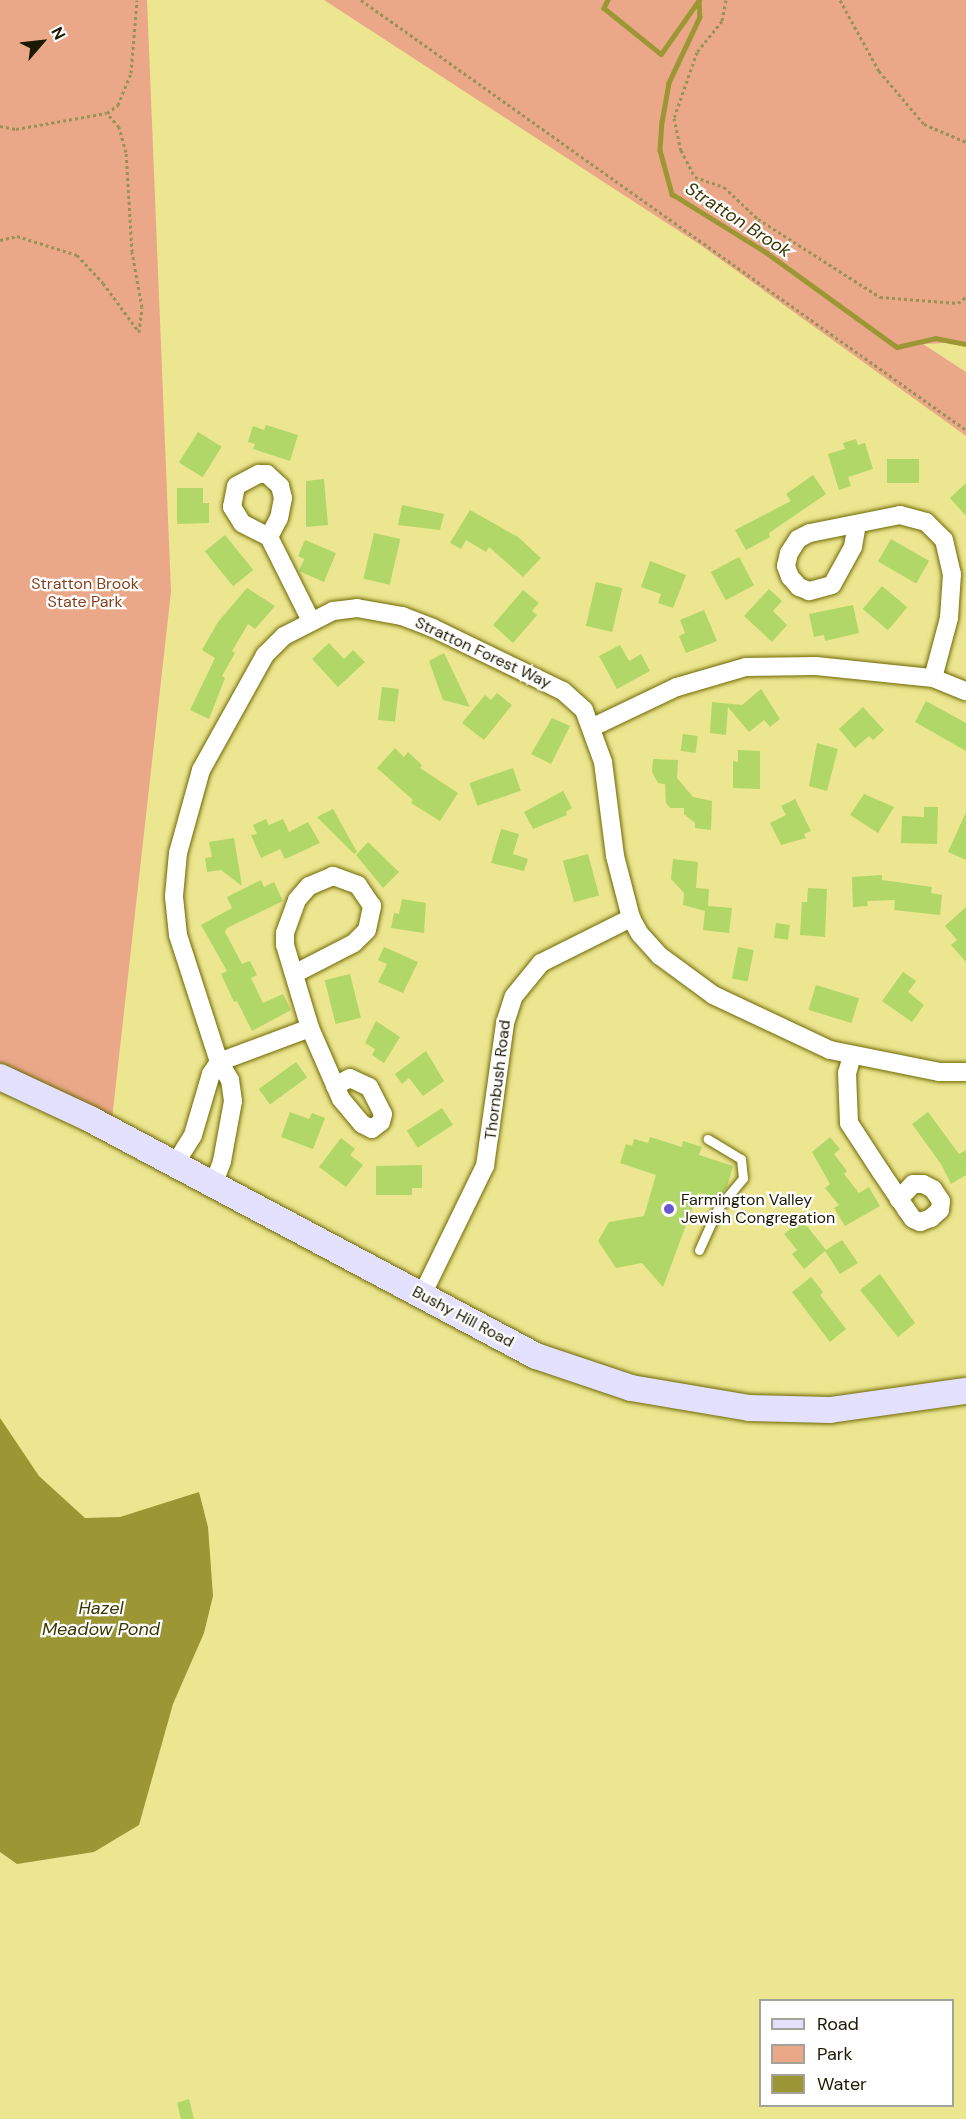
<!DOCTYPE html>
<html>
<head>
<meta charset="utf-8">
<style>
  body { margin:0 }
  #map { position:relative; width:966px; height:2119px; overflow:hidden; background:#ece690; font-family:"DM Sans",sans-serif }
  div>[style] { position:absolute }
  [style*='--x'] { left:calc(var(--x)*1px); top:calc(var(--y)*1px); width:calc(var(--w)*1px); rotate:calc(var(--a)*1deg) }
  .green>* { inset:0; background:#eaa889 }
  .water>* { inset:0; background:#9c9635 }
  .stream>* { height:4.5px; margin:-2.25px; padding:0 2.25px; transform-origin:2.25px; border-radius:2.25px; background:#9c9635 }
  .building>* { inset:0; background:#b0d767; transform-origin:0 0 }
  .path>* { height:3px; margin-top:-1.5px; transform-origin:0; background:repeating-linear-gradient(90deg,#979356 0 3px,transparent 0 6px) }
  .roads { filter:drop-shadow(0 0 2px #6f6800) drop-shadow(0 0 2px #6f6800) }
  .lane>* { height:9px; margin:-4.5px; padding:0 4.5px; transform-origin:4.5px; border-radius:4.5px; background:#fff }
  .street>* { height:18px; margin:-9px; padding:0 9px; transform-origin:9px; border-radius:9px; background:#fff }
  .secondary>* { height:26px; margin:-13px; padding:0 13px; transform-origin:13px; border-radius:13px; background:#e3e1ff }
  .dots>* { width:16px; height:16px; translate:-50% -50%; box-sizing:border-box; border:3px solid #fff; border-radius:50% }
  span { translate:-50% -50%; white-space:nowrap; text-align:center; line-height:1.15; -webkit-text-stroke:4.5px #fff; paint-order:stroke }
  .park-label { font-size:16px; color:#843f1c }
  .street-label { font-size:16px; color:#1b1901 }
  .poi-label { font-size:16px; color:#1b1901 }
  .left { translate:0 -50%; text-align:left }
  .water-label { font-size:18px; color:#3a3600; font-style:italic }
  .legend { position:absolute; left:759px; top:1999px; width:195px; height:108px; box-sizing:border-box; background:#fff; border:2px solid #a4a399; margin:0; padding:8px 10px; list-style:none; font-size:18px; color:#1b1901 }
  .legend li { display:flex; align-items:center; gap:12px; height:30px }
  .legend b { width:30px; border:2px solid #a4a399 }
  .north { position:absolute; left:12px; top:12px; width:60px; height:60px; -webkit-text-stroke:4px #fff; paint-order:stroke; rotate:62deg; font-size:16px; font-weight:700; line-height:24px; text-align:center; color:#1b1901 }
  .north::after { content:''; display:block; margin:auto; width:21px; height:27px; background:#1b1901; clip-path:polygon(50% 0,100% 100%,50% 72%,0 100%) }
</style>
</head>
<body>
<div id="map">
  <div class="green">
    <i style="clip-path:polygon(0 0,147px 0,171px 592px,111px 1128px,0 1067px)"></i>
    <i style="clip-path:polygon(324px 0,966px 0,966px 342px,923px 344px,966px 372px,966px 436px,702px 246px)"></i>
  </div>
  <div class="water">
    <i style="clip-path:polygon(0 1418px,39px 1476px,85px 1518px,120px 1517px,199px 1492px,208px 1527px,213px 1596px,204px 1633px,173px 1704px,139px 1825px,94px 1852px,17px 1864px,0 1852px)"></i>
  </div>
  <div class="stream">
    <i style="--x:608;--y:0;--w:9;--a:117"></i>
    <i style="--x:604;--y:8;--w:73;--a:38.9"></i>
    <i style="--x:661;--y:54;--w:66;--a:-54.9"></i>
    <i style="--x:699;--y:0;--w:17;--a:87"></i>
    <i style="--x:700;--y:17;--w:73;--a:115.2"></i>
    <i style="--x:669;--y:83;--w:39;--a:100"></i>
    <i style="--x:662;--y:121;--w:29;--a:94"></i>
    <i style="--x:660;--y:150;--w:46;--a:74.7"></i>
    <i style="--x:672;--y:194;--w:112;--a:31.8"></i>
    <i style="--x:767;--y:253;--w:160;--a:35.9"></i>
    <i style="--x:897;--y:347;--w:39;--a:-13"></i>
    <i style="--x:935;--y:338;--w:32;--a:11"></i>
  </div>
  <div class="building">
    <i style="clip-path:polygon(266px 425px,298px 435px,290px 461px,253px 449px,255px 444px,248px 442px,253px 426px,264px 430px)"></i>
    <i style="left:198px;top:432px;width:28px;height:36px;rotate:32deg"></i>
    <i style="clip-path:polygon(856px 439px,858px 445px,865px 443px,873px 469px,848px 477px,851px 486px,839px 490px,828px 454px,845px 449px,843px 443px)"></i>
    <i style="left:919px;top:459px;width:24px;height:32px;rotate:90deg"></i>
    <i style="clip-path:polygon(813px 475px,826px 494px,769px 533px,770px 537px,746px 550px,735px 530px,791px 501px,786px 494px)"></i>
    <i style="clip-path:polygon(324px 479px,328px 525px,306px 527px,306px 481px)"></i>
    <i style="clip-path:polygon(966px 483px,966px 516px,950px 498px)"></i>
    <i style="clip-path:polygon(177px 488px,203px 488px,203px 503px,209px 503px,209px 523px,177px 524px)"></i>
    <i style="clip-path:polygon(402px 505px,444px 514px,440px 530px,398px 525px)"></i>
    <i style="clip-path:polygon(470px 510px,518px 537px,541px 558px,523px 577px,489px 547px,486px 552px,466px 540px,461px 549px,450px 543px)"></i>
    <i style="left:374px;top:533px;width:27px;height:47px;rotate:13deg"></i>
    <i style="left:225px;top:535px;width:45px;height:26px;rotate:51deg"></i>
    <i style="left:891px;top:539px;width:44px;height:26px;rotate:30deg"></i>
    <i style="clip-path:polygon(305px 540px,336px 553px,324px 582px,299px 571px,304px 559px,298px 556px)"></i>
    <i style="left:739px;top:557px;width:32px;height:32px;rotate:62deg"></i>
    <i style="clip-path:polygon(650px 561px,686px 575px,673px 608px,658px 603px,661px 594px,641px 587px)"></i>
    <i style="left:596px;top:582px;width:27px;height:45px;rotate:13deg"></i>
    <i style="left:882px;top:586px;width:33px;height:30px;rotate:40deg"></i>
    <i style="clip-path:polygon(247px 588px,275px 606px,255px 629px,248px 624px,232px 651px,235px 653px,222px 676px,225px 678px,209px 719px,190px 710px,215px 658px,202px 650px,218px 622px)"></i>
    <i style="clip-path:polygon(769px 589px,782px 601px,773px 611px,787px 625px,772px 642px,744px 616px)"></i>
    <i style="clip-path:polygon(523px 590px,539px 603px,532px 611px,537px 615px,513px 643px,493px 625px)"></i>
    <i style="clip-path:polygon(853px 605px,859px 633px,825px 641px,824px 635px,814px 637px,809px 614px)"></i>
    <i style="clip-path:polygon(704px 610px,717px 641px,686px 653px,679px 636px,685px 633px,680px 620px)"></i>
    <i style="clip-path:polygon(329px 643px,344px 659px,353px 650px,365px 662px,338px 687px,312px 659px)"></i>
    <i style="clip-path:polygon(620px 645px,629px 661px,641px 654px,650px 671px,617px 689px,599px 656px)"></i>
    <i style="clip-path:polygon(444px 653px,470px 707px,443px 700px,429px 661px)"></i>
    <i style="left:382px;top:687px;width:17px;height:33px;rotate:7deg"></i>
    <i style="clip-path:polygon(761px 689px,780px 719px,770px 727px,764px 720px,749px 732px,728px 707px,726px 735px,710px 733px,712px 702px,742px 705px)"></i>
    <i style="clip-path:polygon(497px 693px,512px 705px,484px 740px,462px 723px,485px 695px,491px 700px)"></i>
    <i style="clip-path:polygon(926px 701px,966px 723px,966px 751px,915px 722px)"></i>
    <i style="clip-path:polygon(863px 707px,884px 730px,873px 740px,869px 736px,855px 748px,839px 729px)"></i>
    <i style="clip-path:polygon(552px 718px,570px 726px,551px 764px,531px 754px)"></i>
    <i style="left:683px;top:734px;width:15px;height:17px;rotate:8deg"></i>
    <i style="clip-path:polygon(817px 743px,838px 749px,827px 791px,809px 786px)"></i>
    <i style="clip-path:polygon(395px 748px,404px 757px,408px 752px,422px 765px,420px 768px,458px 793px,440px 821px,411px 803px,413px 800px,377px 768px)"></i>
    <i style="clip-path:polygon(738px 750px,760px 751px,760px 789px,733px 788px,733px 761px,738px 762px)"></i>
    <i style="clip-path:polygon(653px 759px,678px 760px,677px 778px,693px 797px,712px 801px,711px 830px,695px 828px,695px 823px,684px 814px,684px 808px,670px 808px,666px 803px,665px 784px,658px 783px,652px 772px)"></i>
    <i style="left:513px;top:768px;width:24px;height:46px;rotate:71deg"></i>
    <i style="clip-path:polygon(563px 791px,572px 808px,566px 812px,567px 815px,533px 829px,524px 812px)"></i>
    <i style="clip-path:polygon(864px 794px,894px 807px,878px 833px,850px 815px)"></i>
    <i style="clip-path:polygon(795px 799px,811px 831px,804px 834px,806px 838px,781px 845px,770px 823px,786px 815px,781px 806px)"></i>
    <i style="clip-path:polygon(924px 807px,938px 807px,937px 844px,901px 843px,902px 816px,924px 817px)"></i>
    <i style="clip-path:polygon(333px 809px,357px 852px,354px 854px,317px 817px)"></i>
    <i style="clip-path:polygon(966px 812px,966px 860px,948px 852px)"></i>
    <i style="clip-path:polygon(266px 819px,269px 825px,283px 819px,289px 832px,308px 822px,320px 843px,285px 859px,280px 849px,261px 858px,251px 835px,257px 834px,253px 825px)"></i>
    <i style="clip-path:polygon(501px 829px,519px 834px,513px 854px,528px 859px,524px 871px,491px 863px)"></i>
    <i style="clip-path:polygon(234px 838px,242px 886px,221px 870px,207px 872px,205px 858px,212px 857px,209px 842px)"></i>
    <i style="clip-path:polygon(368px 842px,399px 872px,383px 888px,356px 855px)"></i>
    <i style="left:588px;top:854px;width:43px;height:26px;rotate:75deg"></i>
    <i style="clip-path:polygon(673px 859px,698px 862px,696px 888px,709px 889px,708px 906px,732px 908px,729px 933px,703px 930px,705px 911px,683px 905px,684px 893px,671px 879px)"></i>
    <i style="clip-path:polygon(882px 875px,882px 880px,932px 887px,931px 893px,942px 895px,940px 915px,894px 910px,895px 900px,867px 901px,868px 906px,853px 907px,852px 877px)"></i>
    <i style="clip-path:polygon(261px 880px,264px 887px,274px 882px,283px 901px,227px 928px,225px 932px,242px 964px,250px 961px,257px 975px,251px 978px,263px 1003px,283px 994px,291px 1010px,252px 1031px,237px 1001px,234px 1002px,221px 974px,227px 971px,201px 925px,232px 908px,227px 897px)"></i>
    <i style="clip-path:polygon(808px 888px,827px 889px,825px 937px,800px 935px,802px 902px,807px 902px)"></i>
    <i style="clip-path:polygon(402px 899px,426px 903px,424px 933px,391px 928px,394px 913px,399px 914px)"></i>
    <i style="clip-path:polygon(966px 907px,966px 962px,951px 945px,957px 940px,945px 926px)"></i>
    <i style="left:776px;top:923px;width:14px;height:15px;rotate:8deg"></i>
    <i style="clip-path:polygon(384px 947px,418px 962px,403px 993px,378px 982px,387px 964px,378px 960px)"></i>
    <i style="left:738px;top:947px;width:16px;height:32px;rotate:11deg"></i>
    <i style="clip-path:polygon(903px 972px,916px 981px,908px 992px,924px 1005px,912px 1022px,882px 1001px)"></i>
    <i style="left:350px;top:974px;width:45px;height:26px;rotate:76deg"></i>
    <i style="left:816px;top:985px;width:45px;height:26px;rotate:17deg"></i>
    <i style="clip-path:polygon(376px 1021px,400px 1037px,384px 1063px,372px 1055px,375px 1049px,365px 1043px)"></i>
    <i style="clip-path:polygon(426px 1051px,444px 1081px,423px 1096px,409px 1078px,402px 1084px,395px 1074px)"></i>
    <i style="left:296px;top:1062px;width:19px;height:46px;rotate:54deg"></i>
    <i style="left:442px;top:1108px;width:20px;height:42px;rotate:57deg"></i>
    <i style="clip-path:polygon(290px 1112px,309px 1119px,312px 1113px,325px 1118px,313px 1149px,281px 1137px)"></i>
    <i style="clip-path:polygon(928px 1112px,959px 1154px,966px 1150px,966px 1175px,951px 1184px,941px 1164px,912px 1124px)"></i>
    <i style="clip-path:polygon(650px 1137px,682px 1147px,683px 1141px,702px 1147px,699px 1155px,733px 1166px,727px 1187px,717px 1199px,698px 1193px,663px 1287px,642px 1263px,616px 1268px,598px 1241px,609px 1222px,644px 1216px,656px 1175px,620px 1163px,626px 1144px,632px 1146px,634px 1139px,648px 1143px)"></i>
    <i style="clip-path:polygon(830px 1137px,840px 1149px,834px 1154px,847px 1171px,844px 1174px,859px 1193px,869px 1187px,880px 1206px,845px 1226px,834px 1208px,839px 1205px,825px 1188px,830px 1184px,812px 1152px)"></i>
    <i style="clip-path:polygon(341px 1138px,355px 1149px,350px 1155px,363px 1165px,346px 1187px,319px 1167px)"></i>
    <i style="clip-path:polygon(422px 1165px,422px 1188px,412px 1188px,412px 1195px,376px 1195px,376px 1166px)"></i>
    <i style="clip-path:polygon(802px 1220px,826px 1250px,842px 1240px,858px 1263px,840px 1274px,825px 1251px,804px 1269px,792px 1254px,797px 1250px,784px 1234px)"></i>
    <i style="clip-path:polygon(880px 1274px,915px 1323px,898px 1337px,860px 1290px)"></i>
    <i style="clip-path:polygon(811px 1277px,823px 1292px,820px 1295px,846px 1329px,830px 1342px,792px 1292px)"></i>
    <i style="clip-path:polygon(189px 2099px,194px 2119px,181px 2119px,177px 2103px)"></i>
  </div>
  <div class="path">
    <i style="--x:361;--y:0;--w:742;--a:35.4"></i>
    <i style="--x:726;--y:0;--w:21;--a:101"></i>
    <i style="--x:722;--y:21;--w:40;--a:129"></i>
    <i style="--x:697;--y:52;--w:70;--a:109.2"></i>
    <i style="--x:674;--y:118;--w:33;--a:78"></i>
    <i style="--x:681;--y:150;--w:30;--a:63"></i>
    <i style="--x:695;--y:177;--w:31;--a:19"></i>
    <i style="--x:724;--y:187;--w:47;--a:43.3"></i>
    <i style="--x:758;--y:219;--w:145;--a:32.6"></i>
    <i style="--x:880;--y:297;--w:78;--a:4.4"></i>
    <i style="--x:958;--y:303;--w:10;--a:-37"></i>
    <i style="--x:840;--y:0;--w:81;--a:61.2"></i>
    <i style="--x:879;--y:71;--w:70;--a:49.7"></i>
    <i style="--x:924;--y:124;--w:46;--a:23.2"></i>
    <i style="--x:0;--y:126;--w:16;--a:11"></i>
    <i style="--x:16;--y:129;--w:92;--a:-10"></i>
    <i style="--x:107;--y:113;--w:14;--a:-36"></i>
    <i style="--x:118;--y:105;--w:35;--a:-68"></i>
    <i style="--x:131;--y:73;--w:73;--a:-85.3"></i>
    <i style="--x:0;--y:240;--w:17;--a:-13"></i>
    <i style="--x:17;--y:236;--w:63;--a:17.6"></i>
    <i style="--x:77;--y:255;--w:38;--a:47"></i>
    <i style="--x:103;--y:283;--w:61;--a:53.7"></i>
    <i style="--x:139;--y:332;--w:25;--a:-83"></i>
    <i style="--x:142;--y:307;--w:56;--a:-100.3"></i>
    <i style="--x:132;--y:252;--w:100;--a:-93.4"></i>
    <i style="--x:126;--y:152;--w:26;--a:-106"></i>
    <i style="--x:119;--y:127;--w:18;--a:-131"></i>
  </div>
  <div class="roads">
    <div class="lane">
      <i style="--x:699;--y:1250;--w:46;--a:-65.7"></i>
      <i style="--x:718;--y:1208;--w:39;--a:-50"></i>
      <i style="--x:743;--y:1178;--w:19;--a:-96"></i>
      <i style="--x:741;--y:1159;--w:39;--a:-149"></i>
    </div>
    <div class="street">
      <i style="--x:857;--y:524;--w:23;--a:100"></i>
      <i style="--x:853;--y:547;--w:43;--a:118.9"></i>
      <i style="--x:832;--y:585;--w:24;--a:165"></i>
      <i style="--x:809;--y:591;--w:11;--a:-158"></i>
      <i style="--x:799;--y:587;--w:13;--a:-132"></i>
      <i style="--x:790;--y:577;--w:12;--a:-110"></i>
      <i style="--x:786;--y:566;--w:13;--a:-77"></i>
      <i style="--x:789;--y:553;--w:17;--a:-57"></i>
      <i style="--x:798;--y:539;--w:13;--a:-27"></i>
      <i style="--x:810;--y:533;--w:92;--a:-11.3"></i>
      <i style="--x:900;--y:515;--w:27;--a:15"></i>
      <i style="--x:926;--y:522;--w:25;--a:45"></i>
      <i style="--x:944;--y:540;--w:35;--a:77"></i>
      <i style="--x:952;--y:574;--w:44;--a:93.9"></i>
      <i style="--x:949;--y:618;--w:62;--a:104.9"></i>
      <i style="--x:269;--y:537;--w:30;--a:-153"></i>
      <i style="--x:242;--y:523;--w:19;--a:-122"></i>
      <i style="--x:232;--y:507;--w:21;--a:-79"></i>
      <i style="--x:236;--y:486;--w:26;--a:-28"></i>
      <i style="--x:259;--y:474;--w:8;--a:0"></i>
      <i style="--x:267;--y:474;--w:18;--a:43"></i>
      <i style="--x:280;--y:486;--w:12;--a:76"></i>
      <i style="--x:283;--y:498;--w:20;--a:101"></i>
      <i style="--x:279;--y:518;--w:21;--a:118"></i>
      <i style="--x:269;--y:537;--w:92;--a:63.4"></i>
      <i style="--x:593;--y:727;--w:93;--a:-25.5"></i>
      <i style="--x:677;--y:687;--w:72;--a:-16.2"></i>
      <i style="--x:746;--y:667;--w:70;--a:-0.8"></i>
      <i style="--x:816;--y:666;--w:118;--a:5.9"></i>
      <i style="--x:933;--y:678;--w:35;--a:22"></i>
      <i style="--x:296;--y:973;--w:65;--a:-27.3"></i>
      <i style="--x:354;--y:943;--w:18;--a:-45"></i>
      <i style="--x:367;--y:930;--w:25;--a:-78"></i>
      <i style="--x:372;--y:906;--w:25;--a:-124"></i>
      <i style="--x:358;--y:885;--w:27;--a:-160"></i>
      <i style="--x:333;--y:876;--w:26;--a:157"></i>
      <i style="--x:309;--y:886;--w:18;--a:131"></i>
      <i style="--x:297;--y:900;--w:35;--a:110"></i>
      <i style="--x:285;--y:933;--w:12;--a:90"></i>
      <i style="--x:285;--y:945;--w:87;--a:73.2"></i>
      <i style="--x:310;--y:1028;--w:77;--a:66.4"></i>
      <i style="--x:341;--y:1099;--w:33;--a:50"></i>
      <i style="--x:362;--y:1124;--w:11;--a:27"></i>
      <i style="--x:372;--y:1129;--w:11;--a:-38"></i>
      <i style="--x:381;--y:1122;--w:8;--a:-76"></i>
      <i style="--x:383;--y:1114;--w:30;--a:-117"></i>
      <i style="--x:369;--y:1087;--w:21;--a:-155"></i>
      <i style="--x:350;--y:1078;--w:17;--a:152"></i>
      <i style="--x:852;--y:1056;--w:18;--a:106"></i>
      <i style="--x:847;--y:1073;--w:50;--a:87.7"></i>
      <i style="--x:849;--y:1123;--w:59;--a:56.9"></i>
      <i style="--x:881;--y:1172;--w:45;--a:56"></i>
      <i style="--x:906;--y:1209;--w:12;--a:55"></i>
      <i style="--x:913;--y:1219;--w:8;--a:23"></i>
      <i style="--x:920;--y:1222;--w:12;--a:-20"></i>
      <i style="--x:931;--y:1218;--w:12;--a:-42"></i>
      <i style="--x:940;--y:1210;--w:9;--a:-84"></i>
      <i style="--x:941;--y:1201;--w:14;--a:-124"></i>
      <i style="--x:933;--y:1189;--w:11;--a:-153"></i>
      <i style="--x:923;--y:1184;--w:10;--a:180"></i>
      <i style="--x:913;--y:1184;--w:21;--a:133"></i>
      <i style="--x:219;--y:1062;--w:97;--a:-20.5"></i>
      <i style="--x:175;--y:1164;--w:34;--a:-58"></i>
      <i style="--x:193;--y:1135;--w:64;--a:-73.6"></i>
      <i style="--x:211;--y:1074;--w:14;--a:-56"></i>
      <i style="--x:213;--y:1185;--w:26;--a:-69"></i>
      <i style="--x:222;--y:1161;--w:61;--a:-79.6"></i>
      <i style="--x:233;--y:1101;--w:21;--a:-98"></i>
      <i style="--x:230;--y:1080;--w:21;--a:-121"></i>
      <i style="--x:219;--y:1062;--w:133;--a:-107.9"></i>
      <i style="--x:178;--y:935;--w:39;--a:-96"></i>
      <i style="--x:174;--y:896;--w:43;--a:-84.7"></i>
      <i style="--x:178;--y:853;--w:86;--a:-74.5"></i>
      <i style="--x:201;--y:770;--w:132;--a:-60.9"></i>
      <i style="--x:265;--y:655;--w:27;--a:-45"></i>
      <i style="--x:284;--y:636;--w:55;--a:-27"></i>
      <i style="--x:333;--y:611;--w:24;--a:-7"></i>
      <i style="--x:357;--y:608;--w:46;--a:10.1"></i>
      <i style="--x:402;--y:616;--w:33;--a:21"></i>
      <i style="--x:433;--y:628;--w:144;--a:25.9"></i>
      <i style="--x:563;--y:691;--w:28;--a:42"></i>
      <i style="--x:584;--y:710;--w:55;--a:69.9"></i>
      <i style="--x:603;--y:762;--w:95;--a:82.7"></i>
      <i style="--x:615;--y:856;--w:64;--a:75.5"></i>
      <i style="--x:631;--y:918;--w:18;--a:61"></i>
      <i style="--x:640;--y:934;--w:30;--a:48"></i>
      <i style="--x:660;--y:956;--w:66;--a:36.3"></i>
      <i style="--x:713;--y:995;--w:129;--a:25.2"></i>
      <i style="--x:830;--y:1050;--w:111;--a:11.4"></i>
      <i style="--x:939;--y:1072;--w:27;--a:0"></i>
      <i style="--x:422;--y:1295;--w:144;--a:-64"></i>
      <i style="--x:485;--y:1166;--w:144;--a:-82"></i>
      <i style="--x:505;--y:1023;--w:28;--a:-72"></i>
      <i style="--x:514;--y:996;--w:43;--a:-50.7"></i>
      <i style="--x:541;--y:963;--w:101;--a:-26.6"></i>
    </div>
    <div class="secondary">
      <i style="--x:0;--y:1077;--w:99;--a:25"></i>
      <i style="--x:90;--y:1119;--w:505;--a:27.99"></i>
      <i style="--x:536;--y:1356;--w:100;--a:18.6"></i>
      <i style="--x:631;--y:1388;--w:120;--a:9.6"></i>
      <i style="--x:749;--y:1408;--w:81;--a:1.4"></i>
      <i style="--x:830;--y:1410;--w:137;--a:-8"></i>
    </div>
  </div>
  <div class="dots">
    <i style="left:669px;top:1209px;background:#6a58d1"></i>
  </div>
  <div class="park-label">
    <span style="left:85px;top:593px">Stratton Brook<br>State Park</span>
  </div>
  <div class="street-label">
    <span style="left:483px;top:653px;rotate:25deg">Stratton Forest Way</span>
    <span style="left:498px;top:1080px;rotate:-83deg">Thornbush Road</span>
    <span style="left:463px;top:1317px;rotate:28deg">Bushy Hill Road</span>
  </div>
  <div class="poi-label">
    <span class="left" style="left:681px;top:1209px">Farmington Valley<br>Jewish Congregation</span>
  </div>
  <div class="water-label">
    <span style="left:738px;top:220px;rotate:33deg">Stratton Brook</span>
    <span style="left:101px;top:1619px">Hazel<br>Meadow Pond</span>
  </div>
  <ul class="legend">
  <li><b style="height:8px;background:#e3e1ff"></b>Road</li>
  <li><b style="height:16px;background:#eaa889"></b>Park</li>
  <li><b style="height:16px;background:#9c9635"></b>Water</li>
  </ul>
  <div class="north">N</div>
</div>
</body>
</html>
